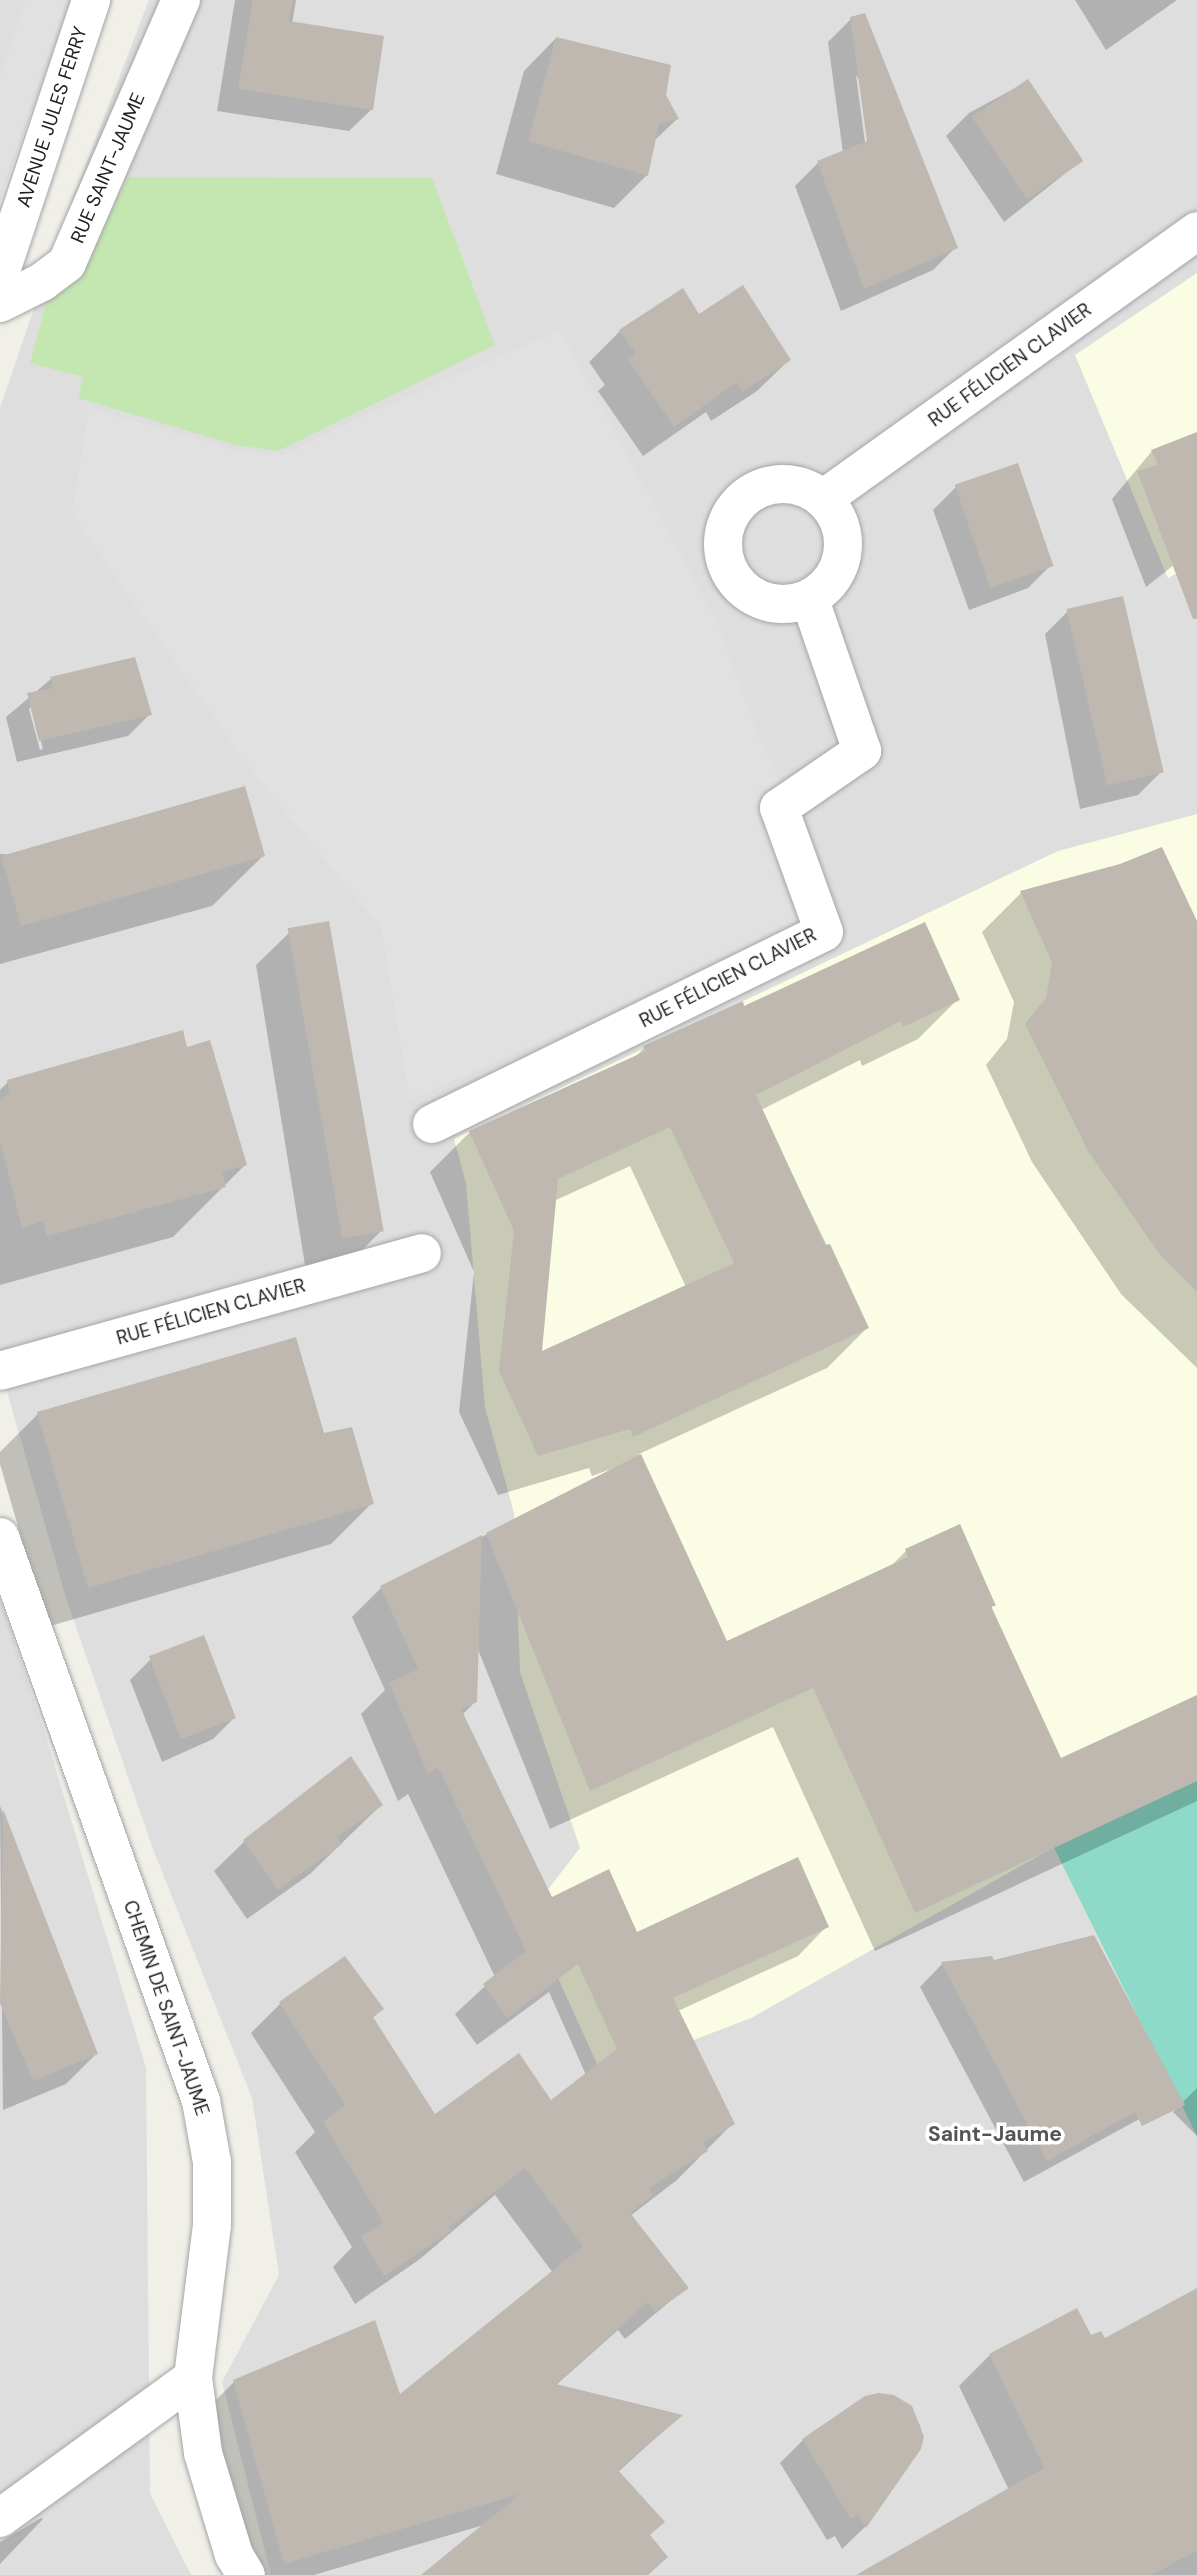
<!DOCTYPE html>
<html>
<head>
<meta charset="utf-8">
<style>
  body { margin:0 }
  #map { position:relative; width:1197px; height:2575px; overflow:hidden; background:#f0efe8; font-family:"DM Sans",sans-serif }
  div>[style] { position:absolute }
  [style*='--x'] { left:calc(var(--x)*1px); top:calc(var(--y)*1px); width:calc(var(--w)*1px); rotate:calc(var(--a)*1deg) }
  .residential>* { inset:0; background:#dfdede }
  .education>* { inset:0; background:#fafde4 }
  .grass>* { inset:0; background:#c4e7b2 }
  .pitch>* { inset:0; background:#8cdac7 }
  .parking>* { inset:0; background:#e1e1e1 }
  .shadow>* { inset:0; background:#0003 }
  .building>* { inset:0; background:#beb8b1; transform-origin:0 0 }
  .roads { filter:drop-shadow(0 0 2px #a5a5a5) drop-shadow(0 0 2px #a5a5a5) }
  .minor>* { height:38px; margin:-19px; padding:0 19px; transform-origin:19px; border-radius:19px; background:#fff }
  .minor>.ring { margin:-19px; padding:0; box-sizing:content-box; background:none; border:38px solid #fff; border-radius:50% }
  .tertiary>* { height:38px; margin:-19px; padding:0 19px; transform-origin:19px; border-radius:19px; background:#fff }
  span { translate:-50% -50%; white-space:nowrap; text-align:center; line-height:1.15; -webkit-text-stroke:7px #fff; paint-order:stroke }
  .street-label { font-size:19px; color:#212121 }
  .neighbourhood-label { font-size:21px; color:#545454; font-weight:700 }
</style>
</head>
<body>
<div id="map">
  <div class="residential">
    <i style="clip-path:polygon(0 0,44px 0,0 106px)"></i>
    <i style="clip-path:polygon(149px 0,1197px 0,1197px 2575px,271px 2575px,222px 2382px,279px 2275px,252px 2098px,153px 1849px,66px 1598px,0 1367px,0 408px,64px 221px)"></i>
    <i style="clip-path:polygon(0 1600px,45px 1733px,146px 2068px,150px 2493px,191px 2575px,0 2575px)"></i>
  </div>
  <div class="education">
    <i style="clip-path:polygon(1197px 273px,1197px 563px,1168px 578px,1075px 355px)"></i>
    <i style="clip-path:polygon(1197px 814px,1197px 1781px,1049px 1850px,751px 2018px,602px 2075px,529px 1914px,580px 1848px,520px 1672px,514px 1513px,485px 1407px,466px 1183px,454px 1139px,1058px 851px)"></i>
  </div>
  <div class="grass">
    <i style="clip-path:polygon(128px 177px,432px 178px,495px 345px,278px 451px,235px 445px,78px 398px,83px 377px,30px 363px,50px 289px,84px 268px)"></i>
  </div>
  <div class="pitch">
    <i style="clip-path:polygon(1197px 1780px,1197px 2136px,1053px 1846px)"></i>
  </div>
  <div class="parking">
    <i style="clip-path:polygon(26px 0,71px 0,0 201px,0 76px)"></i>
    <i style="clip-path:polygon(560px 330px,717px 622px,757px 732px,786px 794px,812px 920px,410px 1100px,381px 928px,242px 758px,72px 514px,89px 408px,235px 450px,285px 455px,354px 420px)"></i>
  </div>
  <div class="shadow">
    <i style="clip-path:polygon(235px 0,296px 0,292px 24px,372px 109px,349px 131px,217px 111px)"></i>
    <i style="clip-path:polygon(1075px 0,1177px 0,1106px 50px)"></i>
    <i style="clip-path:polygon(evenodd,851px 19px,956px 247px,933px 270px,841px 311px,795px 186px,818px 163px,843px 153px,828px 42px,851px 19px,856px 75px,861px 82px,870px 150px,866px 150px,856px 75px)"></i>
    <i style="clip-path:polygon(556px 38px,664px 95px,677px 119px,653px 142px,647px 175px,614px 208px,496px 174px,524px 71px)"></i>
    <i style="clip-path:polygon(1028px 81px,1081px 161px,1004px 222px,946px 136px,969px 113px)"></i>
    <i style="clip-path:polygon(698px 317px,789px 360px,757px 391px,711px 421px,706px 412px,643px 456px,598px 391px,605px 385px,589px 362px,620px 331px)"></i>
    <i style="clip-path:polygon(1197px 434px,1197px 572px,1189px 553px,1146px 587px,1112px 499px,1152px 451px)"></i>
    <i style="clip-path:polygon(956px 487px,1051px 565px,1028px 588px,969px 610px,933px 510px)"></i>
    <i style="clip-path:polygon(1068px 611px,1161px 772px,1138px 795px,1080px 809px,1045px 634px)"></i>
    <i style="clip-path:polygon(evenodd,51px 679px,150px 714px,128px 736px,17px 762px,6px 717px,51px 679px,32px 706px,43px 749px,40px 750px,29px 709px,32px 706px)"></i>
    <i style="clip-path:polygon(0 854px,263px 856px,212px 906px,0 964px)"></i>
    <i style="clip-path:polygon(1021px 893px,1197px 926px,1197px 1368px,1121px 1294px,1032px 1162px,986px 1065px,1007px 1039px,1014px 1002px,982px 932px)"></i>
    <i style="clip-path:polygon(289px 933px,382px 1230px,349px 1263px,306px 1271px,256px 965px)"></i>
    <i style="clip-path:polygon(evenodd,958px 999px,918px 1039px,862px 1066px,860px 1060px,761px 1110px,867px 1328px,827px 1368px,639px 1454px,726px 1643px,890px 1567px,906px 1551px,994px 1605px,990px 1609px,1060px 1760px,1197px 1697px,1197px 1801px,875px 1951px,773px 1727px,550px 1829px,477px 1647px,475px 1702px,462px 1715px,551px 1899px,637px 1935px,827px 1926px,798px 1956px,678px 2011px,733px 2123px,677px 2180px,630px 2216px,686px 2288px,625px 2339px,618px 2330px,555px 2386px,680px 2416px,618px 2472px,648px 2536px,647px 2575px,424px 2575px,487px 2524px,314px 2575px,250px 2575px,205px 2411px,234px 2382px,399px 2397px,553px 2273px,495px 2195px,420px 2259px,355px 2304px,333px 2267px,352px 2247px,295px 2152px,315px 2132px,251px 2033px,280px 2004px,381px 2009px,372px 2019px,434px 2116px,551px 2103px,586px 2075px,549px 1992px,477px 2045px,455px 2014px,495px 1977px,408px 1794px,398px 1801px,361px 1714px,385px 1690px,352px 1617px,381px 1588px,628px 1463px,592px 1476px,589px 1468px,498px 1495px,459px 1412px,474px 1272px,430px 1172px,470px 1132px,633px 1059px,644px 1048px,743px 1008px,958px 999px,630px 1166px,686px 1287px,539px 1354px,554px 1201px,630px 1166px)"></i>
    <i style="clip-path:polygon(186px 1049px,245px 1165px,173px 1237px,0 1285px,0 1090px,8px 1082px)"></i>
    <i style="clip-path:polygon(38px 1414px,372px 1503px,331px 1544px,47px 1627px,0 1464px,0 1452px)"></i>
    <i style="clip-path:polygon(151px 1659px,234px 1718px,213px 1739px,162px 1762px,130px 1680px)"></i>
    <i style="clip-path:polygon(350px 1758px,381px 1805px,310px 1874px,247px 1919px,214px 1871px,244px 1842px)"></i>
    <i style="clip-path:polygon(0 1806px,96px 2054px,66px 2084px,3px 2110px)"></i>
    <i style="clip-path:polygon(942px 1964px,1143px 2117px,1024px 2182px,920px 1987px)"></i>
    <i style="clip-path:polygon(1197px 2088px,1197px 2136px,1173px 2112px)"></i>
    <i style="clip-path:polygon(1197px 2290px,1197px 2575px,870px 2575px,1009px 2490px,959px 2386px,990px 2355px,1090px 2337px,1104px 2341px)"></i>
    <i style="clip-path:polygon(911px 2407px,921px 2428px,920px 2448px,865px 2527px,842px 2549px,835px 2536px,827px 2540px,780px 2463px,803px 2440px)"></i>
    <i style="clip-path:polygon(41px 2518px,43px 2519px,0 2564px,0 2542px)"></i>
  </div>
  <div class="building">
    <i style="clip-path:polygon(253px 0,293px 0,289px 21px,384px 36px,373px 110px,238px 89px)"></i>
    <i style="clip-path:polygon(865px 13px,958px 248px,864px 289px,817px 161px,867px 141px,850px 17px)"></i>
    <i style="clip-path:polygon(556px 37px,671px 65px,666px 95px,679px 119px,659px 124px,648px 176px,528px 141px)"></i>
    <i style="left:1028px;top:79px;width:99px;height:68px;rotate:56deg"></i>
    <i style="clip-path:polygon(743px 285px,791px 360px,742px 392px,737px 382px,674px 427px,628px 359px,636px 354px,619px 330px,683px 288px,699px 314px)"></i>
    <i style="clip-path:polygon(1197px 432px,1197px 619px,1193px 619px,1137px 471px,1158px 465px,1151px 450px)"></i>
    <i style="left:1018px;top:463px;width:109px;height:67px;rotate:71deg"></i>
    <i style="left:1123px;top:596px;width:181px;height:58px;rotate:77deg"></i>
    <i style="clip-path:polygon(135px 657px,152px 715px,39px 741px,27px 693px,53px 688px,50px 677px)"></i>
    <i style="left:245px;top:786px;width:73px;height:254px;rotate:74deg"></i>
    <i style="clip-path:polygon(1162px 847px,1197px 921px,1197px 1292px,1160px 1255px,1088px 1151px,1025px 1024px,1046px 998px,1052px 962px,1020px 891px,1120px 864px)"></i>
    <i style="left:329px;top:921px;width:315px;height:42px;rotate:80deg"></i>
    <i style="clip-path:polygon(evenodd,925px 922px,960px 1000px,903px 1027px,901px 1021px,756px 1095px,825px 1245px,830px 1244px,869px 1328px,633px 1437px,630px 1429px,538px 1456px,499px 1371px,514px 1231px,469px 1131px,646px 1051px,643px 1046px,743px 1001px,744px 1006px,925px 922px,670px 1127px,734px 1263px,542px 1351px,558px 1179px,670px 1127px)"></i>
    <i style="clip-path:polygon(183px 1030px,187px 1047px,210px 1040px,247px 1165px,222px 1172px,226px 1187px,47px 1236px,43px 1221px,22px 1228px,0 1142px,0 1098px,10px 1094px,7px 1080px)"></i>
    <i style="clip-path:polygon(296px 1337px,324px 1433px,352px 1427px,374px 1504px,88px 1588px,37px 1412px)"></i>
    <i style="clip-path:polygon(641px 1454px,727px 1641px,908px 1557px,905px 1549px,960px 1524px,996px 1606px,991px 1606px,1061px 1758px,1197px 1695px,1197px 1781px,915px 1913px,813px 1688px,590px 1791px,486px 1533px)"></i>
    <i style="clip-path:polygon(482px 1535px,477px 1702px,461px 1709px,552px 1897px,609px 1869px,637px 1932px,798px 1857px,829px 1927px,673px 1998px,735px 2124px,703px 2143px,708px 2151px,649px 2188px,653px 2195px,630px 2213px,689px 2288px,655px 2312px,648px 2302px,556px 2384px,683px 2415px,618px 2470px,665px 2522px,650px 2535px,668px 2557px,648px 2575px,421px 2575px,520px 2494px,284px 2564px,233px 2380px,375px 2320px,400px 2394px,583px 2246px,525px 2168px,449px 2227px,452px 2230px,384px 2276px,361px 2237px,383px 2222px,323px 2122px,345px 2105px,279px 2002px,345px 1956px,384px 2009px,373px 2017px,435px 2114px,519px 2053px,551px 2100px,617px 2049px,578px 1964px,507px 2018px,483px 1984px,526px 1951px,438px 1767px,428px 1774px,389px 1683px,418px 1669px,380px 1586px)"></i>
    <i style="left:204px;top:1635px;width:89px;height:59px;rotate:69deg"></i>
    <i style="clip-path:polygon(351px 1756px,383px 1805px,337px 1837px,342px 1844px,278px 1890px,243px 1840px)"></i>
    <i style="clip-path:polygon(3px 1809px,98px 2054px,33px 2081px,0 2003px)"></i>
    <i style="clip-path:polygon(1094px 1935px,1185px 2105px,1142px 2126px,1135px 2112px,1047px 2161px,941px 1962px,992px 1956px,994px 1960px)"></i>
    <i style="clip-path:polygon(1197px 2288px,1197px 2550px,1152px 2575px,856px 2575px,1044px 2468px,989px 2354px,1077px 2308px,1091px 2335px,1101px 2331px,1105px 2338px)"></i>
    <i style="clip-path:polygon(878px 2393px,894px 2395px,912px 2406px,924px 2437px,921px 2449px,866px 2528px,858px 2514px,851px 2519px,802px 2439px,865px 2396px)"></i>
  </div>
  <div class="roads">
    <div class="minor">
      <i style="--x:0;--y:303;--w:47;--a:-26.6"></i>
      <i style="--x:42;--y:282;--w:31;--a:-37"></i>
      <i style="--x:67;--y:263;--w:287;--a:-66.6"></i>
      <i class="ring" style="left:723px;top:484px;width:82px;height:82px"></i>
      <i style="--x:823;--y:499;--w:460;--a:-35.6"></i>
      <i style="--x:432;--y:1124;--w:436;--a:-26.1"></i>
      <i style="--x:824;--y:932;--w:132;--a:-109.9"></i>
      <i style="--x:779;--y:808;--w:101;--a:-34.5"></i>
      <i style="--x:862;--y:751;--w:160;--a:-109"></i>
      <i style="--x:0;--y:1371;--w:438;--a:-15.6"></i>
      <i style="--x:0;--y:2518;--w:238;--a:-36"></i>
    </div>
    <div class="tertiary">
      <i style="--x:0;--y:274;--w:289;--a:-71.6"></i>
      <i style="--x:0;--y:1537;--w:599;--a:70.38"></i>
      <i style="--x:201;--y:2101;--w:62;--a:79.8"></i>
      <i style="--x:212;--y:2162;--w:63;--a:90"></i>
      <i style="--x:212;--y:2225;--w:154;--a:97.1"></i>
      <i style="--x:193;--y:2378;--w:76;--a:82.4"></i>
      <i style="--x:203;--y:2453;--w:107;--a:73.1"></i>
      <i style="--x:234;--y:2555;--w:23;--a:59"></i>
    </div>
  </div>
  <div class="street-label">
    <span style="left:52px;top:117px;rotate:-72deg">AVENUE JULES FERRY</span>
    <span style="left:108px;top:168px;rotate:-67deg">RUE SAINT-JAUME</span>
    <span style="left:1010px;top:365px;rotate:-36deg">RUE FÉLICIEN CLAVIER</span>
    <span style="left:728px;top:978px;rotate:-27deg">RUE FÉLICIEN CLAVIER</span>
    <span style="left:211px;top:1312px;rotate:-16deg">RUE FÉLICIEN CLAVIER</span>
    <span style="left:166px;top:2008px;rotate:71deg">CHEMIN DE SAINT-JAUME</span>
  </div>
  <div class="neighbourhood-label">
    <span style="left:995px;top:2134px">Saint-Jaume</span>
  </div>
</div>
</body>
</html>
